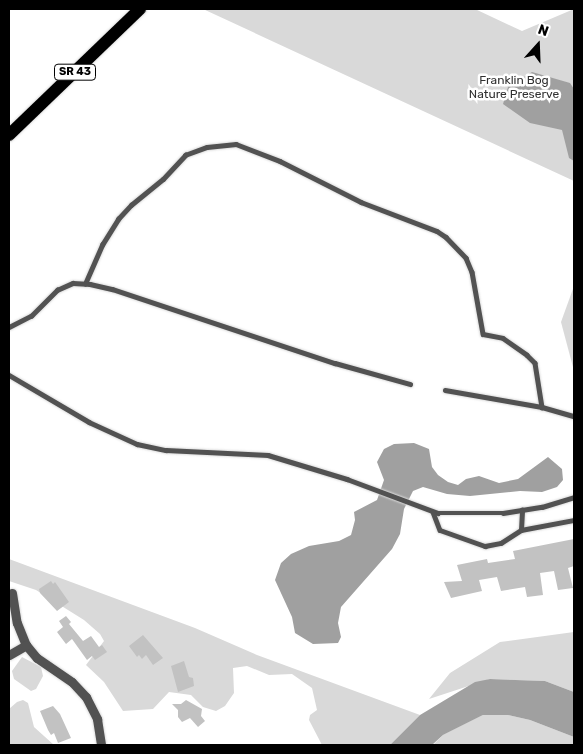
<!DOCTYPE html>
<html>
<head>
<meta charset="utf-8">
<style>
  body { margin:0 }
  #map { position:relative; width:583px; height:754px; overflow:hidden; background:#fff; font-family:Rubik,sans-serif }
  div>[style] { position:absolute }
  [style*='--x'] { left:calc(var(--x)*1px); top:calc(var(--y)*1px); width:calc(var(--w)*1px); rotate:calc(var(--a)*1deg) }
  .green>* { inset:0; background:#d9d9d9 }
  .water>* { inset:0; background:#a0a0a0 }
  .building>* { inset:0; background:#c2c2c2 }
  .roads { filter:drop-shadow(0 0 1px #dbdbdb) drop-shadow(0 0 1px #dbdbdb) }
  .lane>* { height:4.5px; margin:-2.25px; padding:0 2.25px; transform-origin:2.25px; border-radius:2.25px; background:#525252 }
  .street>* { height:9px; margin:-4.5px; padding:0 4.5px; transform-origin:4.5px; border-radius:4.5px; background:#525252 }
  .primary>* { height:12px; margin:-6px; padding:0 6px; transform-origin:6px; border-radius:6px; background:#000 }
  span { translate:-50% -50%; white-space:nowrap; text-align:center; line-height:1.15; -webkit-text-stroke:5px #fff; paint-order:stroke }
  .shield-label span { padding:1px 4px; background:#fff; border:1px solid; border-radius:4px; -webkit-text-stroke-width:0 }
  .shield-label { font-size:11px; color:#000; font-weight:700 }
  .park-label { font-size:12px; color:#303030 }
  .frame { position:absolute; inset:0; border:10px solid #000; pointer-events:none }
  .north { position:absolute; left:513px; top:20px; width:50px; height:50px; -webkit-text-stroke:4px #fff; paint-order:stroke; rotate:20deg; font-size:14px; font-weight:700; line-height:20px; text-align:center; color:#000 }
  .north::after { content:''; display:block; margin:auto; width:18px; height:22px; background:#000; clip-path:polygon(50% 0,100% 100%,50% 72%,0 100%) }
</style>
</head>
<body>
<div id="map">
  <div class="green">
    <i style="clip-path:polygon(203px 9px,475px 9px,522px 31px,574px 9px,574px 181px)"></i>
    <i style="clip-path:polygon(574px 286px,574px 371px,561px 322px)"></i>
    <i style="clip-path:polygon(9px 559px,195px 628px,257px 655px,420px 715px,390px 745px,322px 745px,309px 720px,310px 715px,317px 710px,312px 688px,292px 674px,269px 675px,247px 666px,233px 668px,234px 693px,225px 706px,216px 711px,203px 707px,191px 695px,169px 692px,153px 709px,123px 711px,104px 682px,86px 665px,104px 641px,100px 634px,84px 620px,36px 590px,9px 581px)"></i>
    <i style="clip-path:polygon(574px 632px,574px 692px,545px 681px,490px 679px,429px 699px,450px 673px,500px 642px)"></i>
    <i style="clip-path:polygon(22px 657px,41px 667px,43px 676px,36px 689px,31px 691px,14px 679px,12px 671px)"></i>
    <i style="clip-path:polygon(23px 700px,28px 703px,34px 727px,54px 745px,9px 745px,9px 709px,17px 702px)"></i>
    <i style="clip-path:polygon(483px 715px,508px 715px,530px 720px,574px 737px,574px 745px,433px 745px,443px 735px)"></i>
  </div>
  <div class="water">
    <i style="clip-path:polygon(532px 72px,570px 83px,574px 89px,574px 161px,569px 158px,562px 130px,530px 123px,503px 104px,508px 87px)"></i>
    <i style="clip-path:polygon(414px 443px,429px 449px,432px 467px,438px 475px,448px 482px,458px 485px,466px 479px,479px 476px,499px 483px,518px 479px,548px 457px,562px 469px,563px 480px,557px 487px,542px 492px,520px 491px,470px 496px,447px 494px,423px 487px,413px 491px,404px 509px,400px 534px,392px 549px,341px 607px,338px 623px,341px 637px,338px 643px,313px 644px,295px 633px,292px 617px,275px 580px,281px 563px,291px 554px,309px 546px,339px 541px,351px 535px,355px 520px,354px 512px,377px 500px,384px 480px,377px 462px,384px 449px,394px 444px)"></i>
    <i style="clip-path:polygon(490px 679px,545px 681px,574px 692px,574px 737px,530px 720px,508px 715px,483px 715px,443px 735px,432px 745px,390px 745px,420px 715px,475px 682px)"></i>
  </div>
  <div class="building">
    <i style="clip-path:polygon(574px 539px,574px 566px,568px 568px,573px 588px,558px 590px,554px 571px,540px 573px,543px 595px,527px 597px,525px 587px,501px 591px,497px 577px,479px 580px,482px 591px,451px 598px,444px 582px,462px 581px,457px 565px,487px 559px,488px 563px,515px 559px,513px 551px)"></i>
    <i style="clip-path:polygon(51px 581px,53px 584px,55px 582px,69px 602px,57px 611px,40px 593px,39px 589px)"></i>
    <i style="clip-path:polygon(66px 616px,71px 622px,69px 624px,83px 641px,91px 636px,99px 647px,102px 645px,107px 652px,95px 660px,92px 656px,87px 660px,72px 639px,66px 644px,57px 632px,63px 627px,59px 621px)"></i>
    <i style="clip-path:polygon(143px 635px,163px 658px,153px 665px,146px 655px,142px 659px,139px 655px,137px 657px,129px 646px)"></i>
    <i style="clip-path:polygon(184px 661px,189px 677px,193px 678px,194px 686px,178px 692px,171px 666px)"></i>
    <i style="clip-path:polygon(186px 700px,202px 709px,201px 716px,205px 721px,198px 727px,190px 718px,182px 722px,178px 717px,178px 710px,172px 704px,181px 704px)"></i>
    <i style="clip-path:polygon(53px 706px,60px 714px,71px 738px,58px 743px,54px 733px,51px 735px,48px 730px,40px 711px)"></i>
  </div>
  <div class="roads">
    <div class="lane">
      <i style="--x:85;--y:284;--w:43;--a:-66.4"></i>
      <i style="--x:102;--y:245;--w:31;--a:-58"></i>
      <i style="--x:118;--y:219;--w:19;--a:-47"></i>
      <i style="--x:131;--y:205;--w:41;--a:-39.1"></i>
      <i style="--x:163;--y:179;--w:33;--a:-47"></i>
      <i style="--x:185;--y:155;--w:23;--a:-20"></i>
      <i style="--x:207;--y:147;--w:29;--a:-6"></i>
      <i style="--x:236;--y:144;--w:47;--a:21.1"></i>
      <i style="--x:280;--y:161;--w:91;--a:26.8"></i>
      <i style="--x:361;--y:202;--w:81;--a:20.9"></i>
      <i style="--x:437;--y:231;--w:11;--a:34"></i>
      <i style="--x:446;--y:237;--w:29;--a:46"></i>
      <i style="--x:466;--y:258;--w:15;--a:67"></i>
      <i style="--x:472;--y:272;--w:63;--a:79.9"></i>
      <i style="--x:483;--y:334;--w:20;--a:11"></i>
      <i style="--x:503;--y:338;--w:29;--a:35"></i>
      <i style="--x:527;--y:355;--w:11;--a:45"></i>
      <i style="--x:535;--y:363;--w:45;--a:81"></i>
      <i style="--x:542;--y:407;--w:33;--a:16"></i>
      <i style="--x:9;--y:327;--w:25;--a:-27"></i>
      <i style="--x:31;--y:316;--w:37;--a:-45"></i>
      <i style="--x:57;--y:290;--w:17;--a:-24"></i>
      <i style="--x:73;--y:283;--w:17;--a:3"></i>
      <i style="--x:90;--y:284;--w:23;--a:13"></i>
      <i style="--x:112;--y:289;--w:235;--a:18.4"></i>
      <i style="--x:335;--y:363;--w:78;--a:15.6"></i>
      <i style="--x:9;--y:375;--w:93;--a:30.4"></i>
      <i style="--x:89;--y:422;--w:53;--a:24.6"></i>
      <i style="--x:137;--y:444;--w:30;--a:12"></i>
      <i style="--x:166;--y:450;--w:102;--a:2.8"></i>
      <i style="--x:268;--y:455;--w:83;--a:16.9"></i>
      <i style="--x:347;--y:479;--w:97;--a:20.5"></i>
      <i style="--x:438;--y:513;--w:65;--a:0"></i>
      <i style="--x:503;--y:513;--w:39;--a:-9"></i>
      <i style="--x:542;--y:507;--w:34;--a:-17"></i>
      <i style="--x:445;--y:390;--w:98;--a:9.9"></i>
      <i style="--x:433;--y:512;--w:19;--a:69"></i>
      <i style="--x:440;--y:530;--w:48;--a:19.6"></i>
      <i style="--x:485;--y:546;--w:16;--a:-11"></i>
      <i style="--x:501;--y:543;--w:24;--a:-33"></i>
      <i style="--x:521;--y:530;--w:20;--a:-87"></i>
      <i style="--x:521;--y:530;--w:54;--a:-10.7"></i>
    </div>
    <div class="street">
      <i style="--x:12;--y:593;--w:30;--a:81"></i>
      <i style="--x:17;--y:623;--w:24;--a:68"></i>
      <i style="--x:26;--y:645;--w:17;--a:50"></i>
      <i style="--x:37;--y:658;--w:42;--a:34.4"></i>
      <i style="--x:72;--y:682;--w:21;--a:47"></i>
      <i style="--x:86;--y:697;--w:25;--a:63"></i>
      <i style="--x:97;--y:719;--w:26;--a:81"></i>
      <i style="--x:9;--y:655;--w:20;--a:-30"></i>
    </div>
    <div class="primary">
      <i style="--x:9;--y:135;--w:182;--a:-43.9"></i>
    </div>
  </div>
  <div class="shield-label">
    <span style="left:75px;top:72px">SR 43</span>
  </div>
  <div class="park-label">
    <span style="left:514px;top:88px">Franklin Bog<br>Nature Preserve</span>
  </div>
  <div class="frame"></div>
  <div class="north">N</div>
</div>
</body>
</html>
